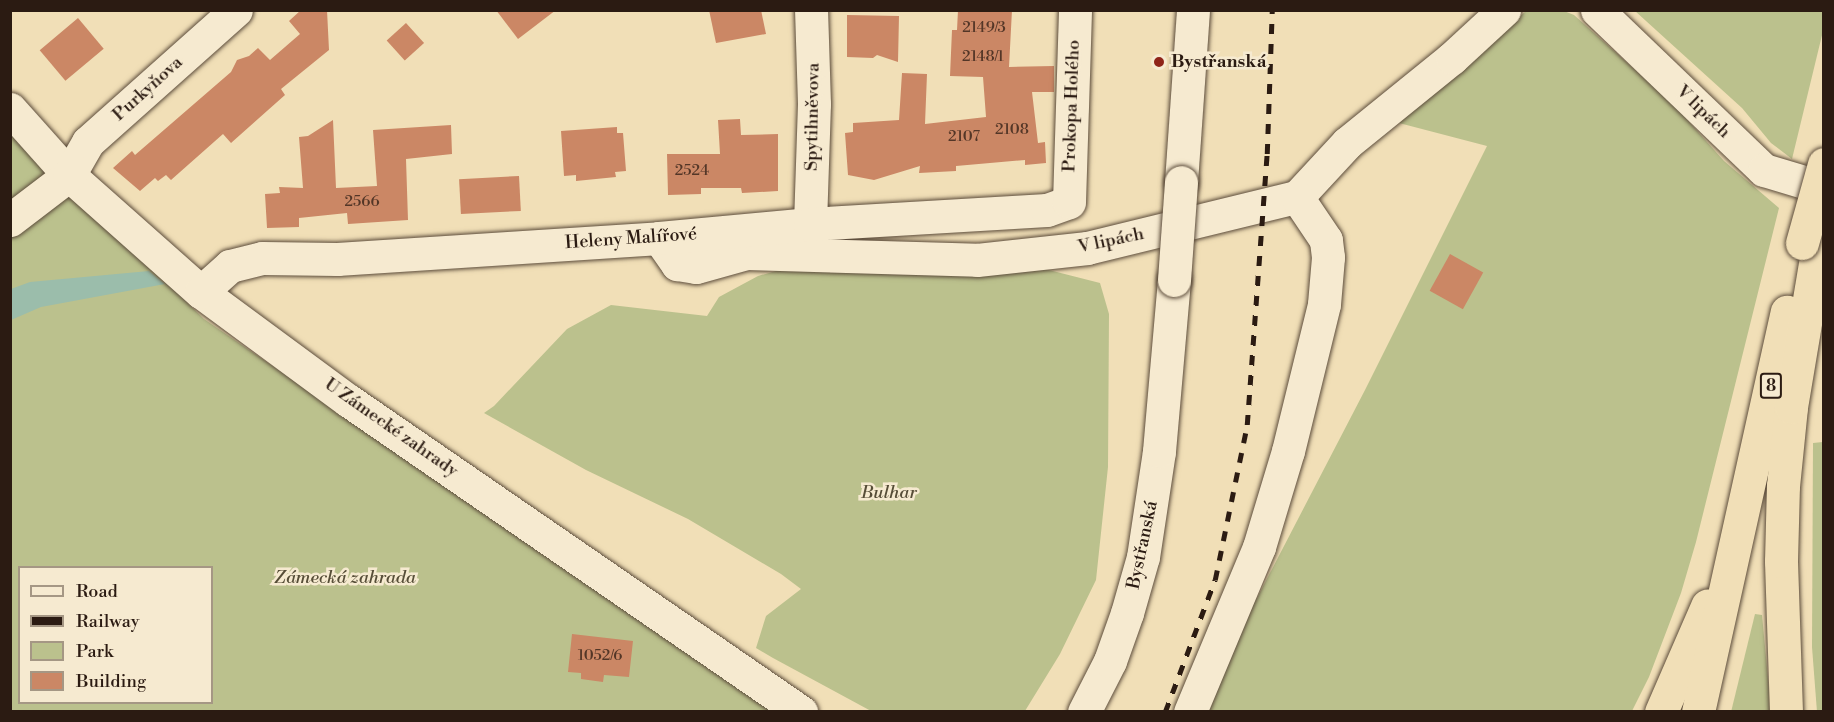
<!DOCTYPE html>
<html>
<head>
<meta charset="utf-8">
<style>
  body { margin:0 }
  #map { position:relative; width:1834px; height:722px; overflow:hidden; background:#f1dfb7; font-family:"Libre Bodoni",serif }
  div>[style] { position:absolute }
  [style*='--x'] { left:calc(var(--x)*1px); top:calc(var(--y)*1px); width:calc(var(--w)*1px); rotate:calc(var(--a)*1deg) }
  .green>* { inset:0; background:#bbc18d }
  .water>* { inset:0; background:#9bbdab }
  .building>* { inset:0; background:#cb8765; transform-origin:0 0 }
  .roads { filter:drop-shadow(0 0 2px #5c4c3b) drop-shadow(0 0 2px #5c4c3b) }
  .minor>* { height:33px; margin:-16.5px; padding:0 16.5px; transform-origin:16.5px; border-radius:16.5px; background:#f6ead0 }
  .highway>* { height:33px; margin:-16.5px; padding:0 16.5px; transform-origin:16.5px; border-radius:16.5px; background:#f1dfb7 }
  .rail>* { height:4.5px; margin-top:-2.25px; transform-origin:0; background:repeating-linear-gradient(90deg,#2b1b12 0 10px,transparent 0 20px) }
  .bridges { filter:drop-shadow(0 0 2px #5c4c3b) drop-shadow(0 0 2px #5c4c3b) }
  .minor-bridge>* { height:33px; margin:-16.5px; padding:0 16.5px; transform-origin:16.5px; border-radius:16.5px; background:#f6ead0 }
  .highway-bridge>* { height:33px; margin:-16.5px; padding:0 16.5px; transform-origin:16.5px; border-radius:16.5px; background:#f1dfb7 }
  .dots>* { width:16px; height:16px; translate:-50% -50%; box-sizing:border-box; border:3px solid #f6ead0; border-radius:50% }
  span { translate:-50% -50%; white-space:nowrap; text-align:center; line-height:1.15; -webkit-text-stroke:5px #f6ead0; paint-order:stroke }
  .number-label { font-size:15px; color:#533627 }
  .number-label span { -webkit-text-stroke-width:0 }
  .shield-label span { padding:2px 4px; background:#f6ead0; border:2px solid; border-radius:4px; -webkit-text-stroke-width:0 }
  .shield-label { font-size:16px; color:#2b1b12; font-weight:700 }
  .poi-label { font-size:18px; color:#2b1b12; font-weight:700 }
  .left { translate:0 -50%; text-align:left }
  .street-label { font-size:18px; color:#2b1b12 }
  .park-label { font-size:18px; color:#564d37; font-style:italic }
  .frame { position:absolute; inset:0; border:12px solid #2b1b12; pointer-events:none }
  .legend { position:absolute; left:18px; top:566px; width:195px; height:138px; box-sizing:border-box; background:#f6ead0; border:2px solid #a59784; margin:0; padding:8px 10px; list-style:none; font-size:18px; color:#2b1b12 }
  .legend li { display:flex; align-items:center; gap:12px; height:30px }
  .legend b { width:30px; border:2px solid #a59784 }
</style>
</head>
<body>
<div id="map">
  <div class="green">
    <i style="clip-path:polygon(1526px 11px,1564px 11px,1574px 15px,1673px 104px,1724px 161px,1779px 208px,1696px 542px,1681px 593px,1649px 677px,1632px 711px,1188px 712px,1216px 638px,1257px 598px,1365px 390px,1487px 146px,1399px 123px)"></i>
    <i style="clip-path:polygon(1635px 11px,1823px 11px,1823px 31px,1792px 159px,1771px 143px,1742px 108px)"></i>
    <i style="clip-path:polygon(evenodd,10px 129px,204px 319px,776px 711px,11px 711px,10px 129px,20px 568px,212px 568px,212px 702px,20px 702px,20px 568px)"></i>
    <i style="clip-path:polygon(783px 269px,907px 275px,1045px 269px,1100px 283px,1109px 314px,1108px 467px,1096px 580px,1060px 654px,1025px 711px,871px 711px,773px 658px,756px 648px,766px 616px,801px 589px,781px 574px,688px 519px,586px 470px,484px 413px,494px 406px,567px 329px,611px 305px,707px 316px,719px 297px,758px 276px)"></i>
    <i style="clip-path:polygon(1823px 442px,1824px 711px,1817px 712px,1812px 647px,1813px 443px)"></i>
    <i style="clip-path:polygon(1755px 614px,1762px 615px,1771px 711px,1731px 712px)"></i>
  </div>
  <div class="water">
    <i style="clip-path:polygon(149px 271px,165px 284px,41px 307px,11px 320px,11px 289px,30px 282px)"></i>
  </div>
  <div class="building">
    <i style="clip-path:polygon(301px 10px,327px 10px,329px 50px,281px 89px,285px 95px,231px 143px,223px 134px,171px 180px,166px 175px,158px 181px,155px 178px,140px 191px,113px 168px,132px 151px,135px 155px,231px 72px,237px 60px,249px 56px,258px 48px,270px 60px,300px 34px,289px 21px)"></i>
    <i style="clip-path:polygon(496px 10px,556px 10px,518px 39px)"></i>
    <i style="clip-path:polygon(709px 10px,761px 10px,766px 34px,716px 43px)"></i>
    <i style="clip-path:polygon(958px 10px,1012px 10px,1009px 67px,1054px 66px,1054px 92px,1032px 92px,1038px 143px,1045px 142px,1046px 163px,1025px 165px,1025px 160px,990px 163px,956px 166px,956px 171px,919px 173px,920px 166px,874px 180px,848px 175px,845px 133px,853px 132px,853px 123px,899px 120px,902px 73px,927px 74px,925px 124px,986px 117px,983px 77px,950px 76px,952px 30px,957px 30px)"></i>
    <i style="clip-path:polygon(847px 15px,899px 16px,898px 62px,877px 55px,873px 58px,847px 57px)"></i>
    <i style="left:78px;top:18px;width:40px;height:50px;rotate:50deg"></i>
    <i style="left:406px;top:23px;width:27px;height:26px;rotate:48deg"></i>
    <i style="clip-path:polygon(740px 119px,741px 135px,778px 134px,778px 191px,742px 193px,741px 188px,701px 188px,701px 194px,668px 195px,667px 154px,720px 154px,718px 120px)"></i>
    <i style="clip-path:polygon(333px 120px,336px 188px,377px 186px,373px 130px,451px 125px,452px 154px,406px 159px,408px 220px,348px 224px,347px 213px,299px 218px,299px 227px,267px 228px,265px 194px,280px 193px,279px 187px,303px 188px,299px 137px,308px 136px)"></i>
    <i style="clip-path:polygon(617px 127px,617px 133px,623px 133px,626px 171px,615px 172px,616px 177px,576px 181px,576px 175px,564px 176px,561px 131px)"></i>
    <i style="left:519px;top:176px;width:35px;height:60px;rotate:87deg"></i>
    <i style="left:1450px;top:254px;width:38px;height:42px;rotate:29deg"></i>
    <i style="clip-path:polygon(572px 634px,633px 641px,629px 677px,604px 675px,603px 682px,581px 679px,581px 673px,568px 672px)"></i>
  </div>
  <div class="roads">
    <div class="minor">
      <i style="--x:1597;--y:10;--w:231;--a:43.8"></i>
      <i style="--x:1764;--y:170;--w:63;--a:16.7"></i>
      <i style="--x:10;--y:109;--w:89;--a:48.2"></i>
      <i style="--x:69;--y:175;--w:176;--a:41.6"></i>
      <i style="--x:201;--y:292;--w:184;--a:36.4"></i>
      <i style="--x:349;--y:401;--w:549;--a:34.53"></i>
      <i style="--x:1181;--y:182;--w:172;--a:-86"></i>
      <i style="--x:10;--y:220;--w:74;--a:-37.3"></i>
      <i style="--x:69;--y:175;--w:38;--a:-60"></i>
      <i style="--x:88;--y:142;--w:198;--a:-41.7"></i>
      <i style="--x:810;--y:224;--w:120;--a:-88.1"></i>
      <i style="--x:814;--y:104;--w:94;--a:-91.8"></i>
      <i style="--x:659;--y:238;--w:32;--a:55"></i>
      <i style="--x:677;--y:264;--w:19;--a:9"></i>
      <i style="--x:696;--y:267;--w:52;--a:-15.6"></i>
      <i style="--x:746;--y:253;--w:231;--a:1.7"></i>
      <i style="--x:977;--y:260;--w:111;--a:-6.2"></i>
      <i style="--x:1087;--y:248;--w:216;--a:-13.7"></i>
      <i style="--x:1297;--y:197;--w:74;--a:-47.2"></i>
      <i style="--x:1347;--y:143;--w:135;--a:-39"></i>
      <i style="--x:1452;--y:58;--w:71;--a:-42.7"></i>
      <i style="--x:201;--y:292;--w:39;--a:-42"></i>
      <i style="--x:230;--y:266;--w:33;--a:-14"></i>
      <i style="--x:262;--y:258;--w:75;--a:0.8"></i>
      <i style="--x:337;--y:259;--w:323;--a:-3.7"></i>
      <i style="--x:659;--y:238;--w:152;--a:-5.3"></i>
      <i style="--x:810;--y:224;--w:237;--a:-3.4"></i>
      <i style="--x:1047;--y:210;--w:23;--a:-20"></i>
      <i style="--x:1069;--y:202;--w:192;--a:-88.2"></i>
      <i style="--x:1084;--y:712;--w:57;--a:-63"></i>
      <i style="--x:1110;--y:661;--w:51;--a:-70.5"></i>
      <i style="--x:1127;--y:613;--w:58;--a:-74.1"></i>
      <i style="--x:1143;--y:557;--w:107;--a:-81.4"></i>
      <i style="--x:1159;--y:451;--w:172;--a:-85"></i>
      <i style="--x:1190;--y:712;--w:179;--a:-67.3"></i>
      <i style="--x:1259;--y:547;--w:100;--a:-73.2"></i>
      <i style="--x:1288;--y:451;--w:151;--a:-76.2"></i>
      <i style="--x:1324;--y:304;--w:47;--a:-85.1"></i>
      <i style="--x:1328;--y:257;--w:17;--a:-97"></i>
      <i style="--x:1326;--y:240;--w:52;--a:-124"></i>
    </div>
    <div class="highway">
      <i style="--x:1661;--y:712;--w:116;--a:-66.5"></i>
      <i style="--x:1698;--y:712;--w:410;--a:-77.5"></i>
      <i style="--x:1786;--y:712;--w:151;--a:-91.9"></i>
      <i style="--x:1781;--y:561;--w:75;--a:-88.5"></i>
      <i style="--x:1783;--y:486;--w:79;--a:-84.2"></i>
      <i style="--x:1791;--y:407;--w:200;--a:-80.5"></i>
    </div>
  </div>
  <div class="rail">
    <i style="--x:1165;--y:712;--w:141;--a:-69.3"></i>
    <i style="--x:1215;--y:580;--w:158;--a:-78.3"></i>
    <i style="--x:1247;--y:425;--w:272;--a:-85.8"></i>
    <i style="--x:1267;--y:154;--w:144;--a:-88"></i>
  </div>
  <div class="bridges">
    <div class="minor-bridge">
      <i style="--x:1174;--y:280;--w:98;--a:-85.9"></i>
    </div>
    <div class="highway-bridge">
      <i style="--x:1802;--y:243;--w:82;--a:-74.4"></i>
    </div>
  </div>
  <div class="dots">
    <i style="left:1159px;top:62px;background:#8f2418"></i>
  </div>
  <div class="number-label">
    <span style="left:984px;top:28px">2149/3</span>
    <span style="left:983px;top:57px">2148/1</span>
    <span style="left:1012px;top:130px">2108</span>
    <span style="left:964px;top:137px">2107</span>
    <span style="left:692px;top:171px">2524</span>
    <span style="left:362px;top:202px">2566</span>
    <span style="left:600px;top:656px">1052/6</span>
  </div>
  <div class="shield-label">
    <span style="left:1771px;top:386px">8</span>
  </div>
  <div class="poi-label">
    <span class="left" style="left:1171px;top:62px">Bystřanská</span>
  </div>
  <div class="street-label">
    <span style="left:148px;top:89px;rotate:-42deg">Purkyňova</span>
    <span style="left:1072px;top:106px;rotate:-88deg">Prokopa Holého</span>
    <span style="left:1703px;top:112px;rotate:44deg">V lipách</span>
    <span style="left:813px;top:117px;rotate:-89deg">Spytihněvova</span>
    <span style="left:631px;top:239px;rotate:-4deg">Heleny Malířové</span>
    <span style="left:1111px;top:241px;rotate:-12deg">V lipách</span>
    <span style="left:391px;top:428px;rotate:35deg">U Zámecké zahrady</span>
    <span style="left:1143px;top:545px;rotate:-78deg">Bystřanská</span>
  </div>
  <div class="park-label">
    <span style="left:889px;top:493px">Bulhar</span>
    <span style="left:345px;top:578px">Zámecká zahrada</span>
  </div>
  <div class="frame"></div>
  <ul class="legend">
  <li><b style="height:8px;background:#f6ead0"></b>Road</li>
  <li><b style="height:8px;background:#2b1b12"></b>Railway</li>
  <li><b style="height:16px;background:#bbc18d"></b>Park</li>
  <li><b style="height:16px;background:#cb8765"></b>Building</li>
  </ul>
</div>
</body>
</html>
